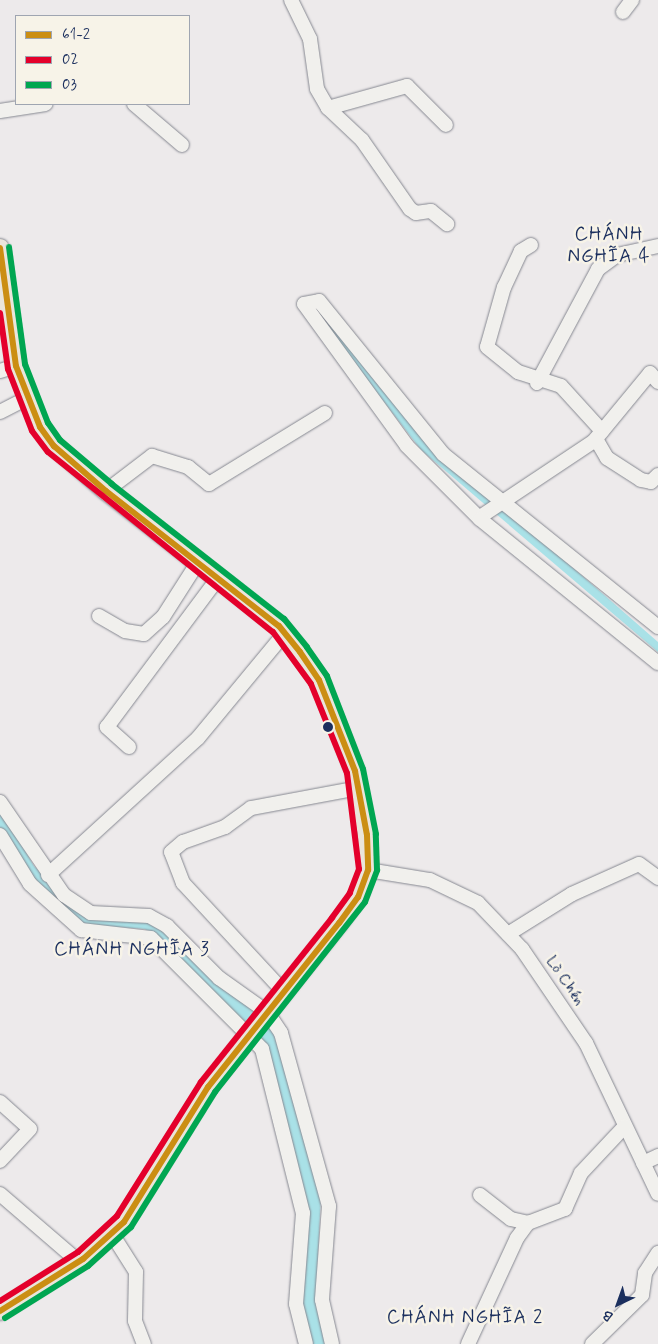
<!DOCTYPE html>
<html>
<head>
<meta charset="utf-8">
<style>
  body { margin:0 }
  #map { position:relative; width:658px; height:1344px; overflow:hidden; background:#edeaeb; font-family:Mynerve,sans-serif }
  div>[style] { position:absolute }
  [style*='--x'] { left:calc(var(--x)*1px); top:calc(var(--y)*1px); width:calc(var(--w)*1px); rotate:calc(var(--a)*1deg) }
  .water>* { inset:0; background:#a9e1e7 }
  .roads { filter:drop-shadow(0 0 1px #868891) drop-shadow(0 0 1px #868891) }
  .minor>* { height:14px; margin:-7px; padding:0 7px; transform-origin:7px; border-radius:7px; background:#f1f0ed }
  .major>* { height:18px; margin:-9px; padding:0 9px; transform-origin:9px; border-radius:9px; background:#eae5db }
  .bus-1>* { height:6px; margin:-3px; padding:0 3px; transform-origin:3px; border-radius:3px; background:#cb8e13 }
  .bus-2>* { height:6px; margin:-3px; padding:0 3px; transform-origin:3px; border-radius:3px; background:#e4002b }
  .bus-3>* { height:6px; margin:-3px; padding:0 3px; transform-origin:3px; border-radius:3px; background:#00a651 }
  .dots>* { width:14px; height:14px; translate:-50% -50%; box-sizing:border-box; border:2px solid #f7f3e8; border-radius:50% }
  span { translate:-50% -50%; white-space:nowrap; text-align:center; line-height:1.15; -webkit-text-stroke:5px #f7f3e8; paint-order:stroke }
  .street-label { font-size:16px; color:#1b2f5e }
  .quarter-label { font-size:19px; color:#1b2f5e; letter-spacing:1px }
  .legend { position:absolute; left:15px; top:15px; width:175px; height:90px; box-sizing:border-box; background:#f7f3e8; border:1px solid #9fa5b1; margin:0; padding:6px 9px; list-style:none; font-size:15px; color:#1b2f5e }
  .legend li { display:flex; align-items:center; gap:10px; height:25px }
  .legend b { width:25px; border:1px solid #9fa5b1 }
  .north { position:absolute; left:593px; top:1279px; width:50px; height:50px; -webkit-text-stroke:4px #f7f3e8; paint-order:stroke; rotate:222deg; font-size:14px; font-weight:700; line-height:20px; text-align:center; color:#1b2f5e }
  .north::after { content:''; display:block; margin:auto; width:18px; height:22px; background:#1b2f5e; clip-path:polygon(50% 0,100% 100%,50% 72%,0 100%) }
</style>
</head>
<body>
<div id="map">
  <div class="water">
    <i style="clip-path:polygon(311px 307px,316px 307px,421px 435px,658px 642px,658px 652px,421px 450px)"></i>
    <i style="clip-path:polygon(0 808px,34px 866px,76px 908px,150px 920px,272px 1028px,321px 1193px,316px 1305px,325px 1344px,310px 1344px,302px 1327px,306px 1199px,260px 1041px,145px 929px,87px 925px,70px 916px,27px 872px,0 827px)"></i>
  </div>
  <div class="roads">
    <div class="minor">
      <i style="--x:291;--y:0;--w:43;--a:64"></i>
      <i style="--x:310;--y:39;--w:50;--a:82"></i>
      <i style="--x:317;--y:89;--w:22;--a:60"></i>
      <i style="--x:328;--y:108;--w:47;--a:43.3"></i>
      <i style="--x:362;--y:140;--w:84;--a:55.2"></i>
      <i style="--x:410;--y:209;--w:7;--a:34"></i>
      <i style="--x:416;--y:213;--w:15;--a:-8"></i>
      <i style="--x:431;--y:211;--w:21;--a:39"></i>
      <i style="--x:623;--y:12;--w:15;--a:-53"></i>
      <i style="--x:134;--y:104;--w:63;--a:40.5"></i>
      <i style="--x:328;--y:108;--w:82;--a:-15.6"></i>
      <i style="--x:407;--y:86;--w:55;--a:45"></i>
      <i style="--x:0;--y:111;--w:46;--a:-8.8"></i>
      <i style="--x:531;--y:245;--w:12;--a:149"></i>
      <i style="--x:521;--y:251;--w:40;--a:115"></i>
      <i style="--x:504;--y:287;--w:62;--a:105.8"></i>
      <i style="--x:487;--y:347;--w:40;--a:39"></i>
      <i style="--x:518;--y:372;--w:45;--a:18"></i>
      <i style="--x:561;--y:386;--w:61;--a:47.7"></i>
      <i style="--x:0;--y:371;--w:17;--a:-17"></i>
      <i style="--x:537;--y:383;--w:129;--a:-61.8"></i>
      <i style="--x:598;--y:269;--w:24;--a:-36"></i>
      <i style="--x:617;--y:255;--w:42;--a:-12.4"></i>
      <i style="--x:0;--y:412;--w:29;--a:-27"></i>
      <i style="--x:596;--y:439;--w:22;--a:60"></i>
      <i style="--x:607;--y:458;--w:40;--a:32.9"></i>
      <i style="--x:641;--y:480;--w:10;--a:11"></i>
      <i style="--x:651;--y:482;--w:10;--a:-45"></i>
      <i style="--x:106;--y:491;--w:58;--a:-37.3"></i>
      <i style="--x:152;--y:456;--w:38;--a:17"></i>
      <i style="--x:188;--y:467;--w:27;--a:39"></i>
      <i style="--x:209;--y:484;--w:136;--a:-31.5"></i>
      <i style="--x:483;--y:515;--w:133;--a:-33.7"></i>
      <i style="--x:594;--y:441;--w:88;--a:-50.5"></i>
      <i style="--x:650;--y:373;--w:12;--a:48"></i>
      <i style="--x:99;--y:616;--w:30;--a:30"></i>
      <i style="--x:125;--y:631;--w:19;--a:9"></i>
      <i style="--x:144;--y:634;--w:25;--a:-42"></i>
      <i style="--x:163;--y:617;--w:65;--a:-57.5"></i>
      <i style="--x:658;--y:627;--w:276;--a:-141.2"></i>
      <i style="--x:443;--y:454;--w:197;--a:-129"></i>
      <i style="--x:319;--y:301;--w:15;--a:169"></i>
      <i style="--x:304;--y:304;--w:175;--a:54"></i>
      <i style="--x:407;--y:446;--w:103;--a:45"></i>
      <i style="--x:480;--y:519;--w:229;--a:39"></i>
      <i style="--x:129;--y:747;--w:30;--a:-138"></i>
      <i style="--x:107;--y:727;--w:186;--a:-53.3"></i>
      <i style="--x:0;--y:802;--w:113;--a:55.5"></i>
      <i style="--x:64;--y:895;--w:32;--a:34"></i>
      <i style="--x:91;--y:913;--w:58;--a:3"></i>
      <i style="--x:149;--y:916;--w:21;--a:29"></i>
      <i style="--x:167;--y:926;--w:74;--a:45"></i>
      <i style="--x:219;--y:978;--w:59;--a:35.3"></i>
      <i style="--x:267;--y:1012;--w:25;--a:56"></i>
      <i style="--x:281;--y:1033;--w:180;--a:74.5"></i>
      <i style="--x:329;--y:1206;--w:94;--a:94.3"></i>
      <i style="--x:322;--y:1300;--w:45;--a:77.2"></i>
      <i style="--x:0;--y:835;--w:57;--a:58.5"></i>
      <i style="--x:30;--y:884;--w:69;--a:42"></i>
      <i style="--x:81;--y:930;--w:70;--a:6.5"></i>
      <i style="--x:151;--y:938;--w:157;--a:45"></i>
      <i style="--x:262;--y:1049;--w:169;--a:76"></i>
      <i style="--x:303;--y:1213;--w:91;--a:94.4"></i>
      <i style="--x:296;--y:1304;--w:41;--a:76"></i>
      <i style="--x:368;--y:870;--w:63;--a:9.2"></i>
      <i style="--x:430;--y:880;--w:53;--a:25.6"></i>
      <i style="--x:478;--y:903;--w:64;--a:46.3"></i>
      <i style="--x:522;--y:949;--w:114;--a:55.8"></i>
      <i style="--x:586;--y:1043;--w:167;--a:64.5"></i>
      <i style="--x:48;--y:875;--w:203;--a:-42.4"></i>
      <i style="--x:198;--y:738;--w:136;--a:-50.4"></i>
      <i style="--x:508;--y:934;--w:75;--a:-32"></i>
      <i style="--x:572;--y:894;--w:73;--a:-24.1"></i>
      <i style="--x:639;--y:864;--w:24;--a:36"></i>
      <i style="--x:284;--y:992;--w:149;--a:-132.8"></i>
      <i style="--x:183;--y:883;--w:33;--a:-111"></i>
      <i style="--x:171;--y:852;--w:16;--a:-40"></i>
      <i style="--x:183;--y:842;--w:45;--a:-19.7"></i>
      <i style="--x:225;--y:827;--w:32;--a:-36"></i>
      <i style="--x:251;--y:808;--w:110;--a:-10.5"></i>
      <i style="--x:0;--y:1102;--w:40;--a:42"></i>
      <i style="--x:30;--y:1129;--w:44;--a:133.2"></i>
      <i style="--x:643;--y:1163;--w:17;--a:-25"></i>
      <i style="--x:0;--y:1194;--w:104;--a:40.7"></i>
      <i style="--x:480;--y:1195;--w:39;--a:38"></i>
      <i style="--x:511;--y:1219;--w:17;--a:13"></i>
      <i style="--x:112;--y:1234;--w:45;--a:57.7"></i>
      <i style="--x:136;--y:1272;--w:49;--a:91.2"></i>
      <i style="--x:135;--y:1321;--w:25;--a:69"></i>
      <i style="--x:468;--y:1344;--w:117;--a:-65.2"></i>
      <i style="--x:517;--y:1238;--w:19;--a:-54"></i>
      <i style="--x:528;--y:1223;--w:40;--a:-21"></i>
      <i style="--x:565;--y:1209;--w:39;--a:-66"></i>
      <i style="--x:581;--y:1173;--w:64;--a:-46.9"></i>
      <i style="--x:592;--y:1344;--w:70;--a:-44.4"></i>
      <i style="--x:642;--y:1295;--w:22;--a:-82"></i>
      <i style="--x:645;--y:1273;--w:24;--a:-57"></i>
    </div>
    <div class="major">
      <i style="--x:0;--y:248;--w:119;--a:82.3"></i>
      <i style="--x:16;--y:366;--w:66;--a:68.5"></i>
      <i style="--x:40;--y:427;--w:24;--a:54"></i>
      <i style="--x:54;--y:446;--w:69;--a:40.9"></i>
      <i style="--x:106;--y:491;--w:219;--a:38"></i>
      <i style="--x:279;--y:626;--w:33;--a:51"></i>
      <i style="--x:300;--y:652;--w:34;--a:56"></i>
      <i style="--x:319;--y:680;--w:98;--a:68.4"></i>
      <i style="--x:355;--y:771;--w:65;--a:79.4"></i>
      <i style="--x:367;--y:835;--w:35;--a:88"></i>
      <i style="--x:368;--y:870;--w:29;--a:110"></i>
      <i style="--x:358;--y:897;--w:32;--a:126"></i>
      <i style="--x:339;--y:923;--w:210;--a:128.6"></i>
      <i style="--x:208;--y:1087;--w:159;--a:121.9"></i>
      <i style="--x:124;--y:1222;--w:55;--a:137.9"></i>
      <i style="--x:83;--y:1259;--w:98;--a:147.9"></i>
    </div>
  </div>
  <div class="bus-1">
    <i style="--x:0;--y:248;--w:119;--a:82.3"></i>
    <i style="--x:16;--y:366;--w:66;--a:68.5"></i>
    <i style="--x:40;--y:427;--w:24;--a:54"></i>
    <i style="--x:54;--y:446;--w:69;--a:40.9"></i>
    <i style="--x:106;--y:491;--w:219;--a:38"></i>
    <i style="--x:279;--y:626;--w:33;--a:51"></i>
    <i style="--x:300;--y:652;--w:34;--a:56"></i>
    <i style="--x:319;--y:680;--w:98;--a:68.4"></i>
    <i style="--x:355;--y:771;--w:65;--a:79.4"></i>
    <i style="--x:367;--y:835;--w:35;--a:88"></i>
    <i style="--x:368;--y:870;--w:29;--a:110"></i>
    <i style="--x:358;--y:897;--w:32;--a:126"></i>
    <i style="--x:339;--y:923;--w:210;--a:128.6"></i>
    <i style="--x:208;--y:1087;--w:159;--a:121.9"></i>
    <i style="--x:124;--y:1222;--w:55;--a:137.9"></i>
    <i style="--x:83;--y:1259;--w:98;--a:147.9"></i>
  </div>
  <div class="bus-2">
    <i style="--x:0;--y:313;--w:57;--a:81.9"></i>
    <i style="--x:8;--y:369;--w:66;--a:68.8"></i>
    <i style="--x:32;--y:431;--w:26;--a:53"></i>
    <i style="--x:48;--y:452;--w:288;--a:38.7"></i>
    <i style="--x:273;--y:632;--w:64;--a:53.8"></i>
    <i style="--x:311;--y:684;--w:96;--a:68"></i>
    <i style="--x:347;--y:773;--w:97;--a:82.9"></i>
    <i style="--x:359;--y:869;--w:26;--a:111"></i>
    <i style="--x:350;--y:893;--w:31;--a:126"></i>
    <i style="--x:332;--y:918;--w:210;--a:128.6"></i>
    <i style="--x:201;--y:1082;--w:158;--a:122.1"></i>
    <i style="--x:117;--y:1216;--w:53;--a:137.3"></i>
    <i style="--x:78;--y:1252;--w:92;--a:147.9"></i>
  </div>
  <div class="bus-3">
    <i style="--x:5;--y:1318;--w:98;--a:-32.1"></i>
    <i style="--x:88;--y:1266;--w:58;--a:-42.2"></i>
    <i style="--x:131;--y:1227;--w:159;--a:-58.1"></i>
    <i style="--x:215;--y:1092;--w:242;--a:-51.7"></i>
    <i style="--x:365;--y:902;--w:34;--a:-69"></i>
    <i style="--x:377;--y:870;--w:36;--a:-92"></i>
    <i style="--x:376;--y:834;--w:66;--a:-101.3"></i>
    <i style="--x:363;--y:769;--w:100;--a:-111.2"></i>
    <i style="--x:327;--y:676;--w:35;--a:-125"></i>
    <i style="--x:307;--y:647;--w:36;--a:-129"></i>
    <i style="--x:284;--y:619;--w:219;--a:-141.9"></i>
    <i style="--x:112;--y:484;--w:68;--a:-139.8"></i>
    <i style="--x:60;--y:440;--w:21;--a:-125"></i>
    <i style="--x:48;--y:423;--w:63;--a:-111.3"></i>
    <i style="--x:25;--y:364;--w:118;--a:-97.8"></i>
  </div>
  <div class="dots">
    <i style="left:328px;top:727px;background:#1b2f5e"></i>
  </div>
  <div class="street-label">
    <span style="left:565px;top:981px;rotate:56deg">Lò Chén</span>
  </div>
  <div class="quarter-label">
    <span style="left:609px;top:246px">CHÁNH<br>NGHĨA 4</span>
    <span style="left:132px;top:950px">CHÁNH NGHĨA 3</span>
    <span style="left:465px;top:1318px">CHÁNH NGHĨA 2</span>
  </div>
  <ul class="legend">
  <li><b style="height:6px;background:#cb8e13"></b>61-2</li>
  <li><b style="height:6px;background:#e4002b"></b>02</li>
  <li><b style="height:6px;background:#00a651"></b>03</li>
  </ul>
  <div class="north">B</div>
</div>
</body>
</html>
